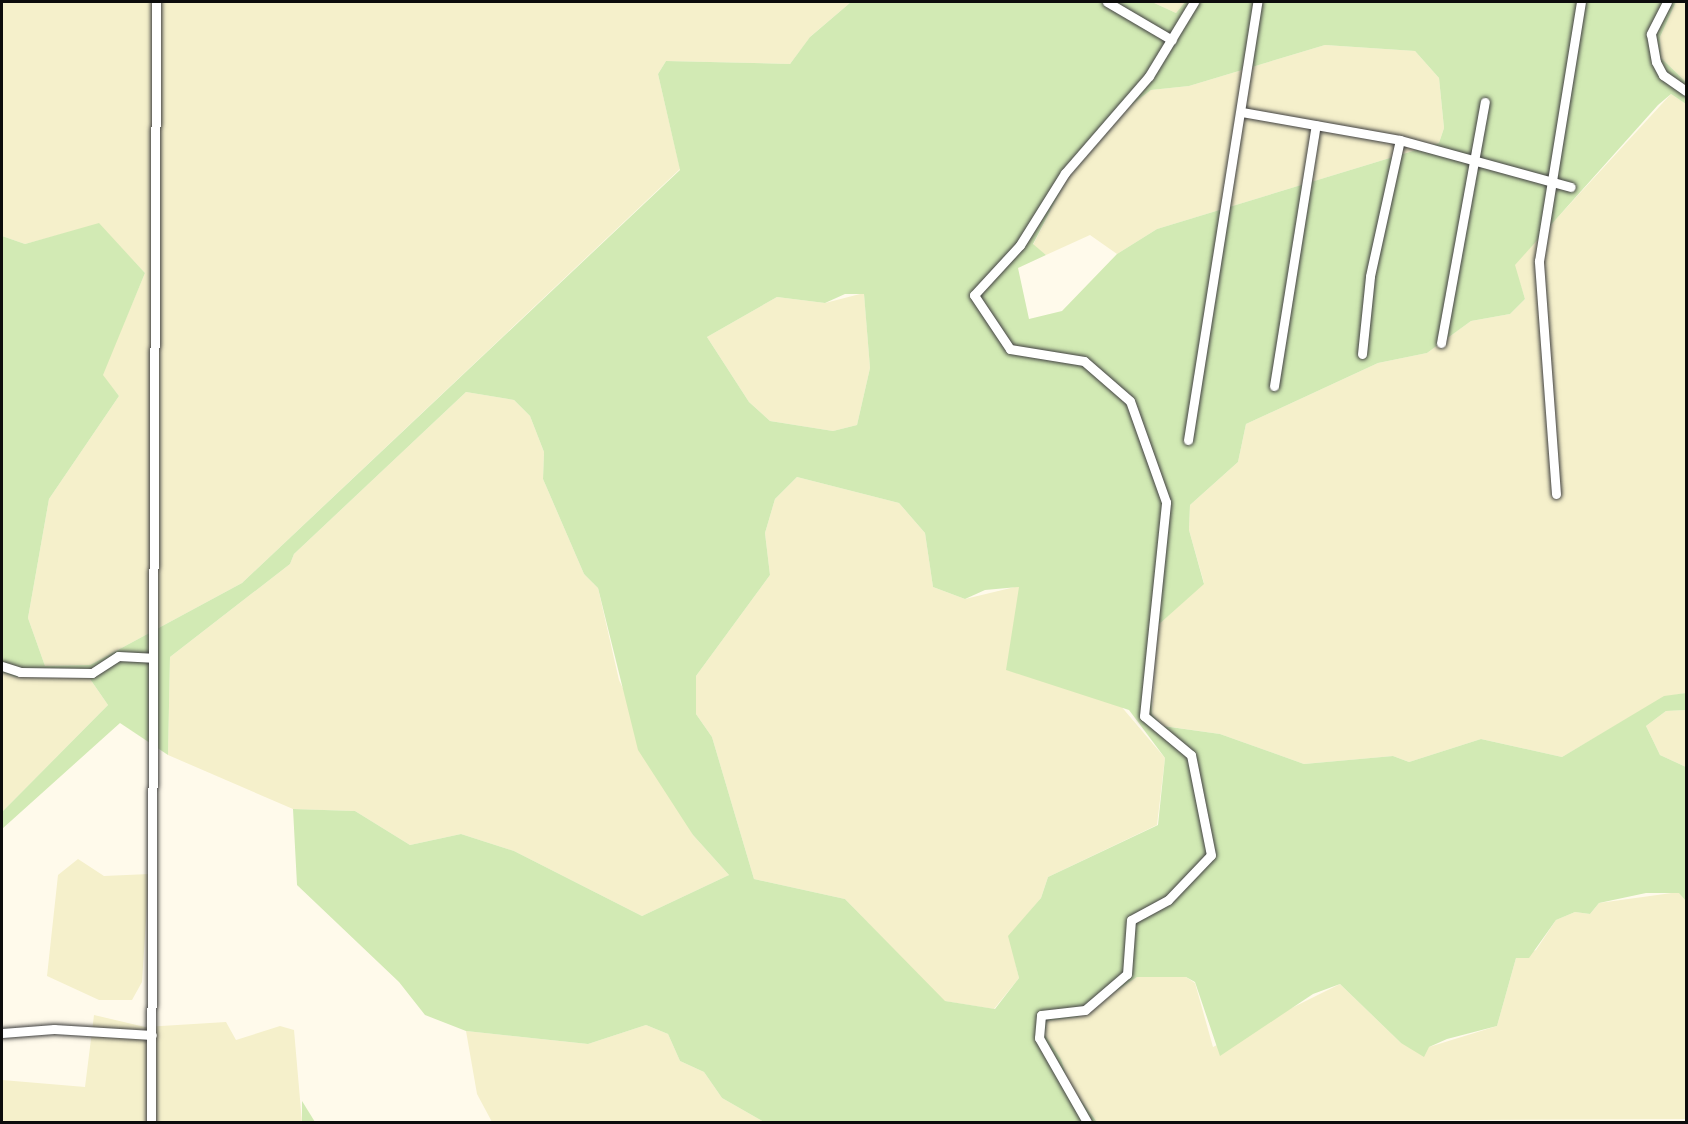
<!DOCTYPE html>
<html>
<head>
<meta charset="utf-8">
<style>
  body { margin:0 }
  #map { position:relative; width:1688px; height:1124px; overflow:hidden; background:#fffaeb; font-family:"IBM Plex Serif",serif }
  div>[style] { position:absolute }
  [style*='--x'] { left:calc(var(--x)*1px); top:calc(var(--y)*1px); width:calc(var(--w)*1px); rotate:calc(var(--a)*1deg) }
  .farmland>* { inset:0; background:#f5f0cb }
  .green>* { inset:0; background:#d2eab4 }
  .roads { filter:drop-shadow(0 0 2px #3f3f3f) drop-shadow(0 0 2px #3f3f3f) }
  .minor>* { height:9px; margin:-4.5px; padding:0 4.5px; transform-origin:4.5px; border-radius:4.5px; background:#fff }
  span { translate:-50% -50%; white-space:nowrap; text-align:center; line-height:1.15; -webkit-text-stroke:6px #fff; paint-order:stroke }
  .frame { position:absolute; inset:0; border:3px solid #0c0c0c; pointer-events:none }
</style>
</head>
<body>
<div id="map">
  <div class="farmland">
    <i style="clip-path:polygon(2px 2px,851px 2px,811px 36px,790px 64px,666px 61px,658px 74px,680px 169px,242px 583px,90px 665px,45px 666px,28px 618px,49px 499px,119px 396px,102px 375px,145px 273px,99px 224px,25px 244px,2px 236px)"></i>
    <i style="clip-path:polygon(1152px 2px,1185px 2px,1176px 13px)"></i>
    <i style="clip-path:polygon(1676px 2px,1686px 2px,1686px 82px,1661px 58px,1660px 37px)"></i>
    <i style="clip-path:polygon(1325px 45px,1415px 51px,1439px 78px,1444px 128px,1439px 143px,1157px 229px,1117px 254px,1090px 235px,1046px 255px,1033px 245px,1067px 179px,1130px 106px,1151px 90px,1189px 86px)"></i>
    <i style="clip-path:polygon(1671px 94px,1686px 104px,1686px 693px,1664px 697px,1562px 757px,1481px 739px,1409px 762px,1393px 756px,1304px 764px,1220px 734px,1164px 726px,1152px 714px,1157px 626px,1204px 583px,1189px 530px,1190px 505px,1238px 462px,1246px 424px,1378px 363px,1427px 353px,1471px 321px,1510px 314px,1525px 299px,1514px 265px)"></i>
    <i style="clip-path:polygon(864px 293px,870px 368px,857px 425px,833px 431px,770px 421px,749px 402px,707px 337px,777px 297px,825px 303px)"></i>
    <i style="clip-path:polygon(466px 392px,514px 400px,530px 416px,544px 452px,543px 479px,584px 574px,598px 588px,619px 680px,693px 835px,729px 875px,642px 916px,514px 851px,461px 834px,410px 845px,355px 811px,293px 809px,168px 755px,170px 657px,290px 564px,294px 554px)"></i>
    <i style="clip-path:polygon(797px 477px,899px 503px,925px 533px,933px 587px,965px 599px,1019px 586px,1165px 758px,1157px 825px,1048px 877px,1041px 898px,1009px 936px,1019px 978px,994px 1009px,944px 1001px,845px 899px,754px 879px,712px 737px,696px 714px,696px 676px,770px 575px,765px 533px,775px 499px)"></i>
    <i style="clip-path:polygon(2px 672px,15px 677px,88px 676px,108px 705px,2px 812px)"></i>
    <i style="clip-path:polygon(1686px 710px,1686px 767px,1660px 755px,1646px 726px,1666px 711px)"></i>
    <i style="clip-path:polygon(78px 859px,104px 876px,149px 874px,142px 982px,132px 1000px,99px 1000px,47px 976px,58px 875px)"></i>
    <i style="clip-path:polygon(1679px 892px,1686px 901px,1686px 1119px,1097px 1122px,1069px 1084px,1061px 1059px,1045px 1036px,1047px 1021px,1078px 1017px,1137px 977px,1186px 977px,1195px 983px,1213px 1047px,1340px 984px,1401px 1043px,1429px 1047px,1497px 1026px,1516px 958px,1536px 950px,1556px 920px,1575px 912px,1590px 914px,1599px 903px)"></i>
    <i style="clip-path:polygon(94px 1015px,145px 1027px,226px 1022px,236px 1040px,280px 1026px,294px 1030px,302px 1122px,2px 1122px,2px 1080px,85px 1087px)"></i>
    <i style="clip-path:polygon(646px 1025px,668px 1034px,680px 1061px,704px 1072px,722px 1098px,764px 1122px,492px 1122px,477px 1094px,466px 1031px,588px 1044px)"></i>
  </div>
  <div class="green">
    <i style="clip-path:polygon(evenodd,851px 2px,1152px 2px,1176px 13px,1185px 2px,1676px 2px,1660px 37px,1661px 58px,1686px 82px,1686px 104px,1671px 94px,1658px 105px,1515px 265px,1525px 299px,1510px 314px,1471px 321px,1427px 353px,1378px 363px,1246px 424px,1238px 462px,1190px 505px,1189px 530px,1204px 584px,1157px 626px,1151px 678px,1152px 714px,1163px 726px,1220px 734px,1304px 764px,1393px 756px,1409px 762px,1481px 739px,1562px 757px,1664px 696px,1686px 693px,1686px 710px,1666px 711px,1646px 726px,1660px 755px,1686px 767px,1686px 901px,1679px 893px,1646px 893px,1599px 903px,1590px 914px,1575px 912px,1556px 920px,1529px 958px,1516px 958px,1497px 1026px,1447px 1039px,1429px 1047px,1424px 1057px,1401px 1043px,1340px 984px,1313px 994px,1220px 1056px,1195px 982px,1186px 977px,1137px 977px,1078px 1017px,1047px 1021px,1045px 1035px,1061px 1059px,1069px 1084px,1097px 1122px,764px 1122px,722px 1098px,704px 1072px,680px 1061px,668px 1034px,646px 1025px,588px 1044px,466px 1031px,425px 1015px,399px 982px,297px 885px,293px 809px,355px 811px,410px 845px,461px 834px,514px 851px,642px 916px,729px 875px,693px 835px,638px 750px,598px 588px,584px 574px,543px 479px,544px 452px,530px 416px,514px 400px,466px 392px,294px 554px,290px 564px,170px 657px,168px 755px,120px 723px,2px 829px,2px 812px,108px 705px,88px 676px,15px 677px,2px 672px,2px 236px,25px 244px,99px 223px,145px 273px,103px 375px,119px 396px,49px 499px,28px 618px,45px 666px,90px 665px,242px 583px,680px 170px,658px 74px,666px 61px,790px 64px,810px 37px,851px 2px,1325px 45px,1415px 51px,1439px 78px,1444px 128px,1439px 143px,1157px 229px,1117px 254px,1062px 311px,1029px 319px,1018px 268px,1046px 255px,1033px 244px,1067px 179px,1130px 106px,1151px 90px,1189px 86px,1325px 45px,851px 2px,845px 294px,864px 294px,870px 368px,857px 425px,833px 431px,770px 421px,749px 402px,707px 337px,777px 297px,825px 303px,845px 294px,851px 2px,797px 477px,899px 503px,925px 533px,933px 587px,965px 599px,985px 590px,1019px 587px,1006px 670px,1129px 710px,1165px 758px,1158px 825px,1048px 877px,1041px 898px,1008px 936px,1019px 978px,995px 1009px,945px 1001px,845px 899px,754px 879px,712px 737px,696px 714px,696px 676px,770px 575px,765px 533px,775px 499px,797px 477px)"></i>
    <i style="clip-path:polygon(302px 1101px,315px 1122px,302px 1122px)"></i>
  </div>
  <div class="roads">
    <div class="minor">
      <i style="--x:1107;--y:2;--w:75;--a:30.3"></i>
      <i style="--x:1667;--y:2;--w:36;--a:117"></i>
      <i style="--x:1651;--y:34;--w:28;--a:80"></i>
      <i style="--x:1656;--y:62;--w:15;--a:62"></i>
      <i style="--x:1663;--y:75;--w:28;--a:35"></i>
      <i style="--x:1242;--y:112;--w:160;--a:10"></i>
      <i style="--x:1400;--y:140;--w:177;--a:15.4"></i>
      <i style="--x:1441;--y:343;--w:245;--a:-79.7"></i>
      <i style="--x:1362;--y:354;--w:78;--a:-84.1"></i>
      <i style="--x:1370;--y:276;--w:139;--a:-77.6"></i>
      <i style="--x:1274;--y:386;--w:264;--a:-80.9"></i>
      <i style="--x:1188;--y:440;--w:443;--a:-81"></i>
      <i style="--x:1556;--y:494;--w:234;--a:-94.2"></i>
      <i style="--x:1539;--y:261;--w:262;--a:-80.8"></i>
      <i style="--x:2;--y:666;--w:19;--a:18"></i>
      <i style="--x:20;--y:672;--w:72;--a:0.8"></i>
      <i style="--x:92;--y:673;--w:31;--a:-33"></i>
      <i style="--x:118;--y:656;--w:34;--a:3"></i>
      <i style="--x:2;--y:1033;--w:52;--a:-4.4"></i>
      <i style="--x:54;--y:1029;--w:98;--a:3.5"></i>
      <i style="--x:151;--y:1122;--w:1120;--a:-89.74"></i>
      <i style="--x:1087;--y:1122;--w:97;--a:-119.7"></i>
      <i style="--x:1039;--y:1038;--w:23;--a:-85"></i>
      <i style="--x:1041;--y:1015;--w:44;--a:-6.5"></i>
      <i style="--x:1085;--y:1010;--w:55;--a:-40.6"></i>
      <i style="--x:1127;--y:974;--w:54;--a:-85.8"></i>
      <i style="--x:1131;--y:920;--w:42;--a:-28.4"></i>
      <i style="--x:1168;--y:900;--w:62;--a:-46.3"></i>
      <i style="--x:1211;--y:855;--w:102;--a:-101.3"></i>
      <i style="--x:1191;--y:755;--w:61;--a:-140.3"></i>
      <i style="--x:1144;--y:716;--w:215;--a:-84.1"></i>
      <i style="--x:1166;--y:502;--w:107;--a:-109.6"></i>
      <i style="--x:1130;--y:401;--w:61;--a:-139"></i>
      <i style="--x:1084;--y:361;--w:75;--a:-170.8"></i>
      <i style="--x:1010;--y:349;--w:65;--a:-123.7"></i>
      <i style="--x:974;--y:295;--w:68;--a:-47.4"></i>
      <i style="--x:1020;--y:245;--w:85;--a:-58"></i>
      <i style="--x:1065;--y:173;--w:128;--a:-49.1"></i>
      <i style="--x:1149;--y:76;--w:87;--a:-58.7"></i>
    </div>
  </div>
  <div class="frame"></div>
</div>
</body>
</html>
